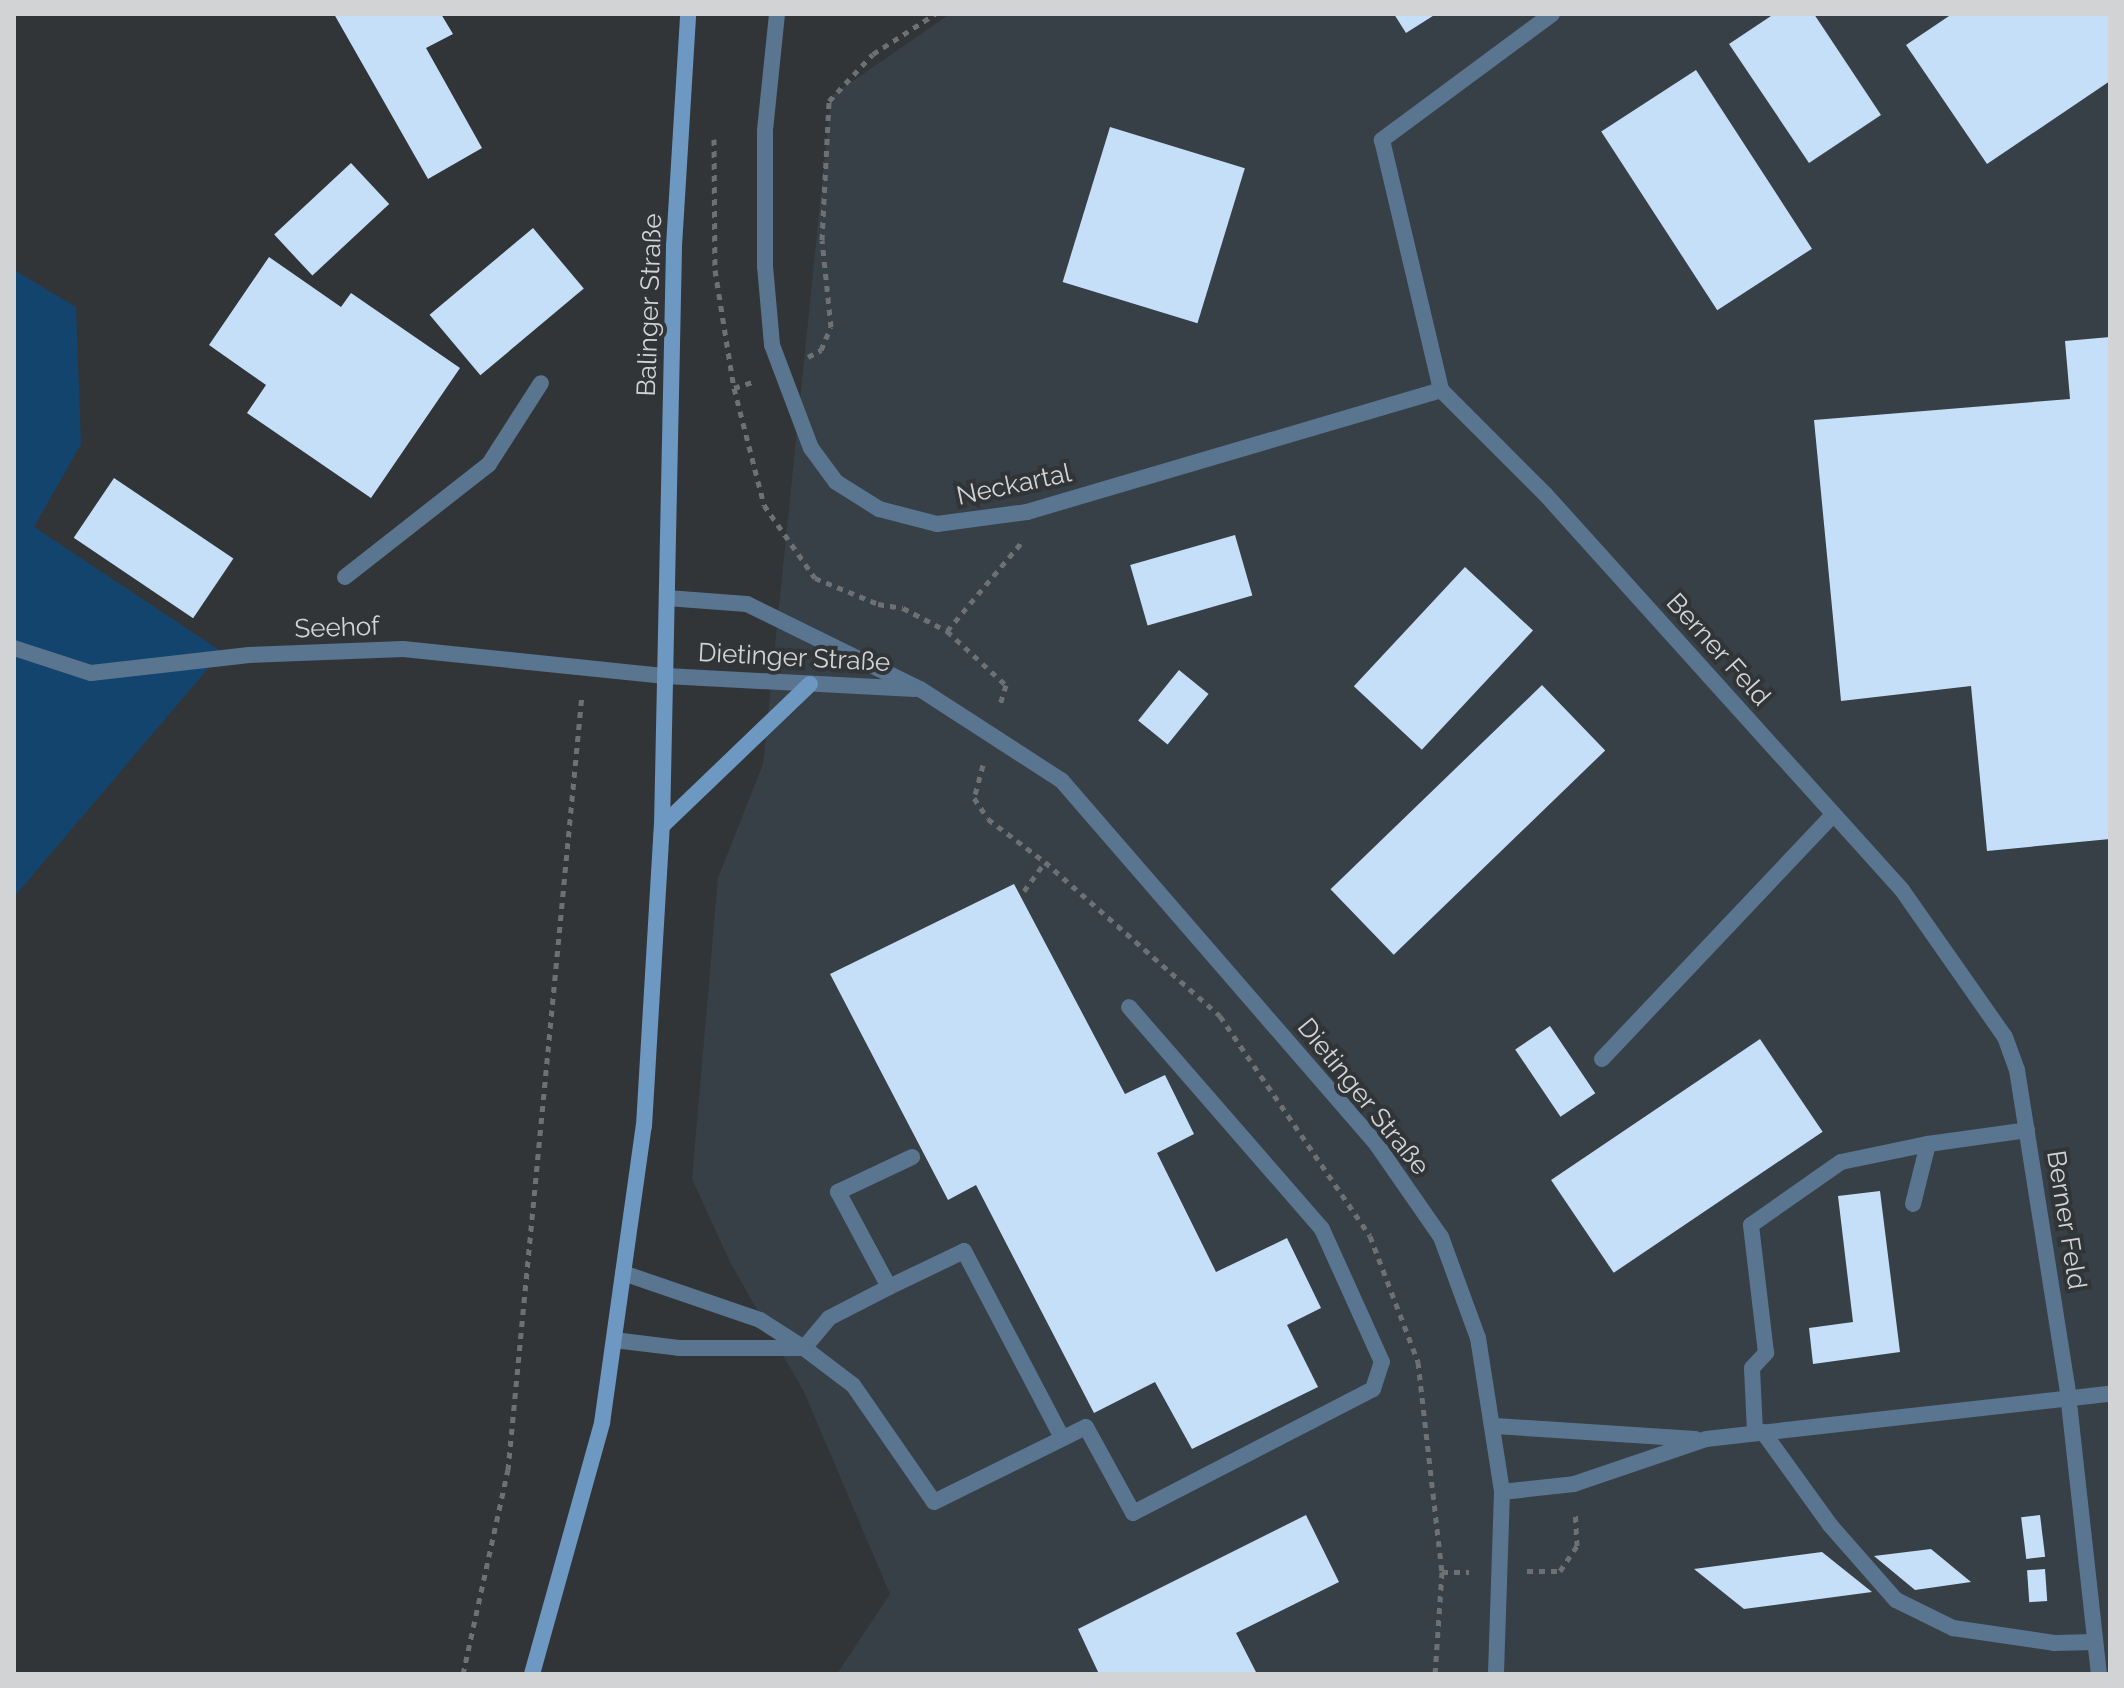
<!DOCTYPE html>
<html>
<head>
<meta charset="utf-8">
<style>
  body { margin:0 }
  #map { position:relative; width:2124px; height:1688px; overflow:hidden; background:#323538; font-family:Raleway,sans-serif }
  div>[style] { position:absolute }
  [style*='--x'] { left:calc(var(--x)*1px); top:calc(var(--y)*1px); width:calc(var(--w)*1px); rotate:calc(var(--a)*1deg) }
  .built>* { inset:0; background:#373f47 }
  .green>* { inset:0; background:#13446d }
  .building>* { inset:0; background:#c5dff9; transform-origin:0 0 }
  .path>* { height:5px; margin-top:-2.5px; transform-origin:0; background:repeating-linear-gradient(90deg,#6e7174 0 6px,transparent 0 12px) }
  .service>* { height:16px; margin:-8px; padding:0 8px; transform-origin:8px; border-radius:8px; background:#5a758f }
  .minor>* { height:16px; margin:-8px; padding:0 8px; transform-origin:8px; border-radius:8px; background:#5a758f }
  .tertiary>* { height:16px; margin:-8px; padding:0 8px; transform-origin:8px; border-radius:8px; background:#5a758f }
  .secondary>* { height:16px; margin:-8px; padding:0 8px; transform-origin:8px; border-radius:8px; background:#6d98c2 }
  span { translate:-50% -50%; white-space:nowrap; text-align:center; line-height:1.15; -webkit-text-stroke:8px #323538; paint-order:stroke }
  .street-label { font-size:26px; color:#d1d3d5 }
  .frame { position:absolute; inset:0; border:16px solid #d1d3d5; pointer-events:none }
</style>
</head>
<body>
<div id="map">
  <div class="built">
    <i style="clip-path:polygon(950px 14px,2110px 14px,2110px 1674px,837px 1674px,890px 1594px,804px 1392px,730px 1262px,692px 1179px,718px 878px,763px 764px,831px 96px)"></i>
  </div>
  <div class="green">
    <i style="clip-path:polygon(14px 270px,76px 307px,81px 444px,34px 527px,222px 652px,14px 897px)"></i>
  </div>
  <div class="building">
    <i style="clip-path:polygon(334px 14px,441px 14px,453px 34px,426px 48px,482px 148px,428px 179px)"></i>
    <i style="clip-path:polygon(1394px 14px,1436px 14px,1406px 33px)"></i>
    <i style="clip-path:polygon(1774px 14px,1814px 14px,1881px 115px,1809px 163px,1729px 44px)"></i>
    <i style="clip-path:polygon(1952px 14px,2110px 14px,2110px 81px,1987px 164px,1906px 45px)"></i>
    <i style="left:1696px;top:70px;width:213px;height:113px;rotate:57deg"></i>
    <i style="left:1110px;top:127px;width:141px;height:162px;rotate:17deg"></i>
    <i style="left:351px;top:163px;width:56px;height:105px;rotate:47deg"></i>
    <i style="left:533px;top:228px;width:79px;height:135px;rotate:50deg"></i>
    <i style="clip-path:polygon(269px 257px,341px 307px,351px 293px,460px 368px,371px 498px,247px 413px,266px 385px,209px 345px)"></i>
    <i style="clip-path:polygon(2110px 337px,2110px 839px,1987px 851px,1971px 686px,1841px 701px,1814px 420px,2070px 399px,2065px 341px)"></i>
    <i style="left:114px;top:478px;width:144px;height:72px;rotate:34deg"></i>
    <i style="left:1235px;top:535px;width:63px;height:109px;rotate:74deg"></i>
    <i style="left:1465px;top:567px;width:93px;height:163px;rotate:43deg"></i>
    <i style="left:1179px;top:670px;width:38px;height:65px;rotate:39deg"></i>
    <i style="left:1542px;top:685px;width:91px;height:294px;rotate:46deg"></i>
    <i style="clip-path:polygon(1014px 884px,1125px 1094px,1165px 1075px,1194px 1134px,1157px 1153px,1216px 1272px,1287px 1238px,1321px 1308px,1287px 1325px,1318px 1387px,1192px 1449px,1155px 1382px,1094px 1413px,976px 1185px,948px 1200px,830px 974px)"></i>
    <i style="left:1550px;top:1026px;width:81px;height:42px;rotate:56deg"></i>
    <i style="left:1760px;top:1039px;width:112px;height:252px;rotate:56deg"></i>
    <i style="clip-path:polygon(1880px 1191px,1900px 1352px,1813px 1364px,1809px 1328px,1853px 1322px,1838px 1196px)"></i>
    <i style="clip-path:polygon(1306px 1515px,1339px 1582px,1236px 1633px,1257px 1674px,1099px 1674px,1078px 1629px)"></i>
    <i style="left:2040px;top:1515px;width:42px;height:19px;rotate:83deg"></i>
    <i style="clip-path:polygon(1931px 1549px,1971px 1582px,1915px 1590px,1874px 1556px)"></i>
    <i style="clip-path:polygon(1822px 1552px,1872px 1592px,1744px 1609px,1694px 1569px)"></i>
    <i style="left:2045px;top:1569px;width:32px;height:18px;rotate:86deg"></i>
  </div>
  <div class="path">
    <i style="--x:714;--y:139;--w:131;--a:89.6"></i>
    <i style="--x:715;--y:270;--w:120;--a:80.9"></i>
    <i style="--x:734;--y:388;--w:121;--a:75.6"></i>
    <i style="--x:764;--y:505;--w:89;--a:55.1"></i>
    <i style="--x:815;--y:578;--w:68;--a:22.4"></i>
    <i style="--x:878;--y:604;--w:25;--a:9"></i>
    <i style="--x:903;--y:608;--w:50;--a:27.6"></i>
    <i style="--x:947;--y:631;--w:80;--a:42.5"></i>
    <i style="--x:1006;--y:685;--w:21;--a:107"></i>
    <i style="--x:808;--y:357;--w:15;--a:-28"></i>
    <i style="--x:821;--y:350;--w:25;--a:-67"></i>
    <i style="--x:831;--y:327;--w:87;--a:-95.9"></i>
    <i style="--x:822;--y:240;--w:139;--a:-87.1"></i>
    <i style="--x:829;--y:101;--w:64;--a:-46.9"></i>
    <i style="--x:873;--y:54;--w:74;--a:-32.8"></i>
    <i style="--x:734;--y:388;--w:22;--a:-18"></i>
    <i style="--x:947;--y:631;--w:115;--a:-49.9"></i>
    <i style="--x:983;--y:765;--w:34;--a:105"></i>
    <i style="--x:974;--y:798;--w:25;--a:56"></i>
    <i style="--x:988;--y:819;--w:71;--a:37"></i>
    <i style="--x:1045;--y:862;--w:233;--a:41.3"></i>
    <i style="--x:1220;--y:1016;--w:266;--a:55.7"></i>
    <i style="--x:1370;--y:1236;--w:135;--a:69.1"></i>
    <i style="--x:1418;--y:1362;--w:211;--a:83.5"></i>
    <i style="--x:1442;--y:1572;--w:102;--a:93.9"></i>
    <i style="--x:1024;--y:891;--w:36;--a:-54"></i>
    <i style="--x:1527;--y:1571;--w:33;--a:0"></i>
    <i style="--x:1560;--y:1571;--w:30;--a:-56"></i>
    <i style="--x:1577;--y:1546;--w:35;--a:-93"></i>
    <i style="--x:1442;--y:1572;--w:27;--a:0"></i>
    <i style="--x:463;--y:1674;--w:209;--a:-77.6"></i>
    <i style="--x:508;--y:1470;--w:779;--a:-84.55"></i>
  </div>
  <div class="service">
    <i style="--x:345;--y:577;--w:183;--a:-38.1"></i>
    <i style="--x:489;--y:464;--w:96;--a:-57.3"></i>
    <i style="--x:1602;--y:1059;--w:337;--a:-46.6"></i>
    <i style="--x:1913;--y:1204;--w:62;--a:-76"></i>
    <i style="--x:1928;--y:1144;--w:100;--a:-8"></i>
    <i style="--x:889;--y:1287;--w:83;--a:-25.6"></i>
    <i style="--x:964;--y:1251;--w:211;--a:62.3"></i>
    <i style="--x:804;--y:1348;--w:39;--a:-50"></i>
    <i style="--x:829;--y:1318;--w:68;--a:-27.3"></i>
    <i style="--x:889;--y:1287;--w:108;--a:-118.2"></i>
    <i style="--x:838;--y:1192;--w:82;--a:-25.3"></i>
    <i style="--x:1755;--y:1432;--w:64;--a:-92.7"></i>
    <i style="--x:1752;--y:1368;--w:21;--a:-47"></i>
    <i style="--x:1766;--y:1353;--w:129;--a:-96.7"></i>
    <i style="--x:1751;--y:1225;--w:110;--a:-35"></i>
    <i style="--x:1841;--y:1162;--w:89;--a:-11.7"></i>
    <i style="--x:1763;--y:1432;--w:115;--a:54.2"></i>
    <i style="--x:1830;--y:1525;--w:100;--a:48.7"></i>
    <i style="--x:1896;--y:1600;--w:64;--a:26.2"></i>
    <i style="--x:1953;--y:1628;--w:102;--a:8.4"></i>
    <i style="--x:2054;--y:1643;--w:41;--a:-1.4"></i>
    <i style="--x:934;--y:1502;--w:169;--a:-26.3"></i>
    <i style="--x:1086;--y:1427;--w:98;--a:61.3"></i>
    <i style="--x:1133;--y:1513;--w:270;--a:-27.3"></i>
    <i style="--x:1373;--y:1389;--w:28;--a:-72"></i>
    <i style="--x:1382;--y:1362;--w:146;--a:-114.3"></i>
    <i style="--x:1322;--y:1229;--w:294;--a:-131"></i>
  </div>
  <div class="minor">
    <i style="--x:777;--y:14;--w:118;--a:95.9"></i>
    <i style="--x:765;--y:131;--w:135;--a:90"></i>
    <i style="--x:765;--y:266;--w:79;--a:84.9"></i>
    <i style="--x:772;--y:345;--w:110;--a:69.3"></i>
    <i style="--x:811;--y:448;--w:42;--a:53.7"></i>
    <i style="--x:836;--y:482;--w:51;--a:32.1"></i>
    <i style="--x:879;--y:509;--w:60;--a:14.5"></i>
    <i style="--x:937;--y:524;--w:91;--a:-7.6"></i>
    <i style="--x:1027;--y:512;--w:432;--a:-16.4"></i>
    <i style="--x:1552;--y:14;--w:212;--a:143.5"></i>
    <i style="--x:1382;--y:140;--w:257;--a:76.7"></i>
    <i style="--x:1441;--y:390;--w:148;--a:45"></i>
    <i style="--x:1546;--y:495;--w:532;--a:47.97"></i>
    <i style="--x:1902;--y:890;--w:179;--a:55"></i>
    <i style="--x:2005;--y:1037;--w:35;--a:70"></i>
    <i style="--x:2017;--y:1070;--w:319;--a:81"></i>
    <i style="--x:2067;--y:1385;--w:291;--a:83.7"></i>
    <i style="--x:14;--y:648;--w:81;--a:18"></i>
    <i style="--x:91;--y:673;--w:159;--a:-6.5"></i>
    <i style="--x:249;--y:655;--w:154;--a:-2.2"></i>
    <i style="--x:403;--y:649;--w:264;--a:5.9"></i>
    <i style="--x:623;--y:1273;--w:145;--a:18.9"></i>
    <i style="--x:760;--y:1320;--w:52;--a:32.5"></i>
    <i style="--x:804;--y:1348;--w:61;--a:37.1"></i>
    <i style="--x:853;--y:1385;--w:142;--a:55.3"></i>
    <i style="--x:614;--y:1340;--w:65;--a:7"></i>
    <i style="--x:679;--y:1348;--w:125;--a:0"></i>
    <i style="--x:1495;--y:1426;--w:201;--a:3.7"></i>
    <i style="--x:1502;--y:1492;--w:72;--a:-6.3"></i>
    <i style="--x:1574;--y:1484;--w:139;--a:-18.8"></i>
    <i style="--x:1706;--y:1439;--w:406;--a:-6.4"></i>
  </div>
  <div class="tertiary">
    <i style="--x:667;--y:598;--w:80;--a:4.3"></i>
    <i style="--x:747;--y:604;--w:193;--a:26.2"></i>
    <i style="--x:920;--y:689;--w:169;--a:32.9"></i>
    <i style="--x:1062;--y:781;--w:481;--a:49.1"></i>
    <i style="--x:1377;--y:1145;--w:112;--a:55.2"></i>
    <i style="--x:1441;--y:1237;--w:108;--a:69.9"></i>
    <i style="--x:1478;--y:1338;--w:156;--a:81.1"></i>
    <i style="--x:1502;--y:1492;--w:182;--a:91.9"></i>
    <i style="--x:666;--y:676;--w:249;--a:3"></i>
  </div>
  <div class="secondary">
    <i style="--x:662;--y:826;--w:205;--a:-43.8"></i>
    <i style="--x:532;--y:1674;--w:261;--a:-74.4"></i>
    <i style="--x:602;--y:1423;--w:300;--a:-82"></i>
    <i style="--x:644;--y:1126;--w:301;--a:-86.6"></i>
    <i style="--x:662;--y:826;--w:580;--a:-88.81"></i>
    <i style="--x:674;--y:246;--w:232;--a:-86.5"></i>
  </div>
  <div class="street-label">
    <span style="left:650px;top:305px;rotate:-88deg">Balinger Straße</span>
    <span style="left:1014px;top:485px;rotate:-12deg">Neckartal</span>
    <span style="left:337px;top:628px;rotate:-2deg">Seehof</span>
    <span style="left:1718px;top:650px;rotate:48deg">Berner Feld</span>
    <span style="left:794px;top:658px;rotate:3deg">Dietinger Straße</span>
    <span style="left:1363px;top:1097px;rotate:51deg">Dietinger Straße</span>
    <span style="left:2066px;top:1220px;rotate:81deg">Berner Feld</span>
  </div>
  <div class="frame"></div>
</div>
</body>
</html>
